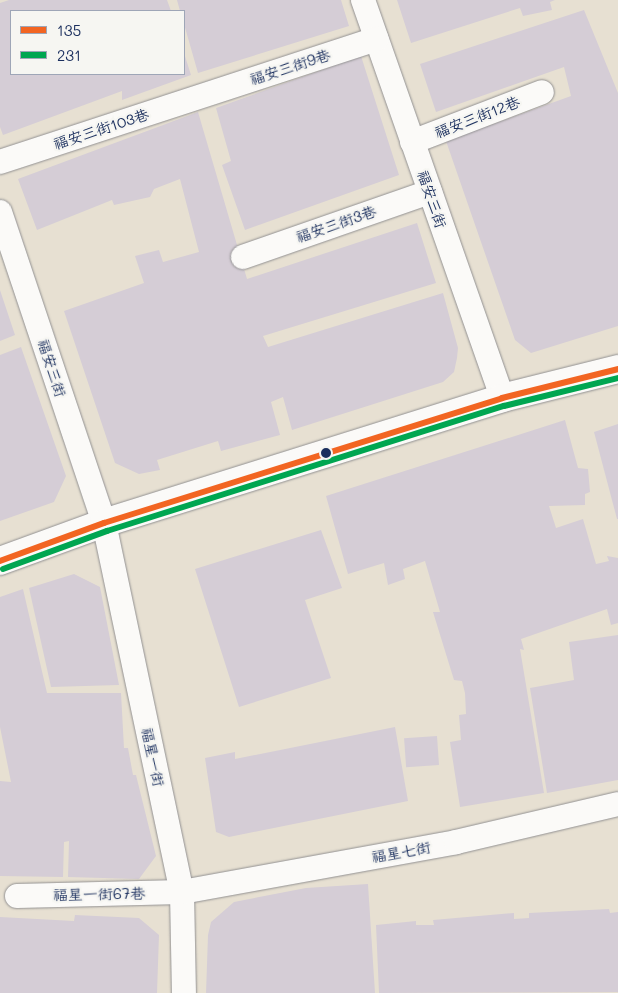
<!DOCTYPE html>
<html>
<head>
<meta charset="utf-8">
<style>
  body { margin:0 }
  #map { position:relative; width:618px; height:993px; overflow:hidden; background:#e7e0d2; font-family:Mali,"LXGW WenKai TC",sans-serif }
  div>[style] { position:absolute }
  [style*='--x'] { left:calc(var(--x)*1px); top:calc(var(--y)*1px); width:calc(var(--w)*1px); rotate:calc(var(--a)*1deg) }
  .building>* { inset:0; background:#d5cdd6; transform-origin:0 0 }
  .roads { filter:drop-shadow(0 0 1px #929192) drop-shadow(0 0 1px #929192) }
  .service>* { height:24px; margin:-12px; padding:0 12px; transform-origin:12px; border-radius:12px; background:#fbfaf8 }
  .minor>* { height:28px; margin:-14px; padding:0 14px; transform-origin:14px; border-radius:14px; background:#fbfaf8 }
  .bus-1>* { height:6px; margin:-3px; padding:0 3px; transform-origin:3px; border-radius:3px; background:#f26522 }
  .bus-2>* { height:6px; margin:-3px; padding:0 3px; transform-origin:3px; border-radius:3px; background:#00a651 }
  .dots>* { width:14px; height:14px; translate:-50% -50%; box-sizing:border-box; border:2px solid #f6f6f2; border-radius:50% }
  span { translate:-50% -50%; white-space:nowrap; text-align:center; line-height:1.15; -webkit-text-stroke:4.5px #f6f6f2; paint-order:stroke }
  .street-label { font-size:15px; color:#1b2f5e }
  .legend { position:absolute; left:10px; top:10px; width:175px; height:65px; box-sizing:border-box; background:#f6f6f2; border:1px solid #9ea6b7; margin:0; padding:6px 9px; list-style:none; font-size:15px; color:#1b2f5e }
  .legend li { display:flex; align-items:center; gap:10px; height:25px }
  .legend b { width:25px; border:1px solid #9ea6b7 }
</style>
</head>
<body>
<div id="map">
  <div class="building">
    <i style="clip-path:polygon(9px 0,167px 0,171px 11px,11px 11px,11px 74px,184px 74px,184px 53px,191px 75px,122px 100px,122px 91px,3px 135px,0 127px,0 3px)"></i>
    <i style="clip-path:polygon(177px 0,341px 0,349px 26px,198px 73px,184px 24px,184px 11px,180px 11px)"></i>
    <i style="clip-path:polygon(397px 0,555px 0,550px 2px,552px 10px,523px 16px,520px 8px,411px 43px)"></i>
    <i style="clip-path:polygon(584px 10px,618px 93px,618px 326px,531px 353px,515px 340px,446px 141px,571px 96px,564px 67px,436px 112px,420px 64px)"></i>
    <i style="clip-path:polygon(361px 56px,399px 175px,245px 230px,222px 165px,231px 161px,216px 108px)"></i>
    <i style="clip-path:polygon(198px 112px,247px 279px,417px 223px,436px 283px,263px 336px,268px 347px,443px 293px,458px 348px,457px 358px,454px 372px,443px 382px,292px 430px,283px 397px,271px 402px,280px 435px,221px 451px,218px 441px,157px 460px,160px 470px,139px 474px,115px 463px,64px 311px,144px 283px,135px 256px,159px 250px,163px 262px,199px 252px,180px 179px,154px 189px,150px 197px,114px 205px,112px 200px,37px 230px,18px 179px)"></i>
    <i style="clip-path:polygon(0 290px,15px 335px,0 341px)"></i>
    <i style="clip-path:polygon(21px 347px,66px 476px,54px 502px,0 521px,0 355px)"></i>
    <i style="clip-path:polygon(565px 420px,578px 468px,588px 469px,590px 492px,585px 494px,585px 505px,549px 506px,556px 528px,583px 519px,596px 564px,609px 561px,607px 556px,618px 558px,618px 623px,611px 625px,607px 609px,521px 639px,524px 650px,520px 649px,544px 793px,460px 807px,450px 742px,461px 740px,459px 715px,466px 714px,465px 693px,462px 681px,454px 680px,433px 612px,440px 612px,425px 561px,403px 569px,405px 579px,388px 585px,384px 563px,348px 574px,326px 496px)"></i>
    <i style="clip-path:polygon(618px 424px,618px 519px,617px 519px,594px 432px)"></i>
    <i style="clip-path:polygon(321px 530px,342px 588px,305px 600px,331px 678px,239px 707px,195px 569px)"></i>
    <i style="clip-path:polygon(74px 574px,100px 587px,119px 685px,51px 687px,29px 588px)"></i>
    <i style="clip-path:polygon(23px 589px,47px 693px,121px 693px,124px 748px,128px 748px,133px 775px,136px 775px,156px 856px,139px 879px,68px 877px,69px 841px,64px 842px,63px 877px,0 876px,0 781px,11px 782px,0 727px,0 597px)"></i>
    <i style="clip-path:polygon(618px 635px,618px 780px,547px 793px,530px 688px,574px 680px,569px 642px)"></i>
    <i style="clip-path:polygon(395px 727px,408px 801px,229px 837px,216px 832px,205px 758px,235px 752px,235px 759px)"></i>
    <i style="left:437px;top:736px;width:29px;height:33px;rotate:86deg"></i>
    <i style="clip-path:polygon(368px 884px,375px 993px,206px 993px,208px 935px,211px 922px,234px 902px,306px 888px)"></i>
    <i style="clip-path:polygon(609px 909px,610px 913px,618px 912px,618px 992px,379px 993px,376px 925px,416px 921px,416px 925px,434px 925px,433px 920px,514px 913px,514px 919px,529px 918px,529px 913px)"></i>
    <i style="clip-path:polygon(75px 915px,139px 918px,159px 935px,157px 993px,0 993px,0 917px,74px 921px)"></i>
  </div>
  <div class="roads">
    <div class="service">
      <i style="--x:363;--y:0;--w:422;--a:70.7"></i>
      <i style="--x:412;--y:142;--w:139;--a:-21"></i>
      <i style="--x:0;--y:162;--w:396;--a:-18.1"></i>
      <i style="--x:0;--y:212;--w:328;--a:71.5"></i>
      <i style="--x:104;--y:523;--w:377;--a:78.1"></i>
      <i style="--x:182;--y:892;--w:101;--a:88.9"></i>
      <i style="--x:243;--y:257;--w:198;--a:-19.2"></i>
      <i style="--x:17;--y:896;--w:165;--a:-1.4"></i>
      <i style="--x:182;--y:892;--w:279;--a:-10.3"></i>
      <i style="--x:456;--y:842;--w:166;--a:-13.2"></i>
    </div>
    <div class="minor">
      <i style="--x:0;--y:561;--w:111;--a:-20.1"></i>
      <i style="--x:104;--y:523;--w:417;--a:-17.4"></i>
      <i style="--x:502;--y:398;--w:120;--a:-14"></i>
    </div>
  </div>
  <div class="bus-1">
    <i style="--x:0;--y:561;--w:111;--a:-20.1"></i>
    <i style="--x:104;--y:523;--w:417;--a:-17.4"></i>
    <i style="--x:502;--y:398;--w:120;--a:-14"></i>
  </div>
  <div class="bus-2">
    <i style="--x:3;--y:569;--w:111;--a:-20.1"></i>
    <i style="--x:107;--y:531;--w:416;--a:-17.5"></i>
    <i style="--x:504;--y:406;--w:117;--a:-13.8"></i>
  </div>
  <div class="dots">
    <i style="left:326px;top:453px;background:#1b2f5e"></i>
  </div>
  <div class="street-label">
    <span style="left:290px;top:67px;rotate:-18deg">福安三街9巷</span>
    <span style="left:477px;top:117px;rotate:-21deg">福安三街12巷</span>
    <span style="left:101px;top:129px;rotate:-18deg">福安三街103巷</span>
    <span style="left:432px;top:199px;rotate:71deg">福安三街</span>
    <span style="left:336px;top:224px;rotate:-19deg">福安三街3巷</span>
    <span style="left:52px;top:368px;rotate:72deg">福安三街</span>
    <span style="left:153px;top:757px;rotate:78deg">福星一街</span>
    <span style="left:401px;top:852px;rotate:-10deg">福星七街</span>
    <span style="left:99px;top:894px;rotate:-1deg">福星一街67巷</span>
  </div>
  <ul class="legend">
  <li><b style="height:6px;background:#f26522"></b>135</li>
  <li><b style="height:6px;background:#00a651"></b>231</li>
  </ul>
</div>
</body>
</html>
